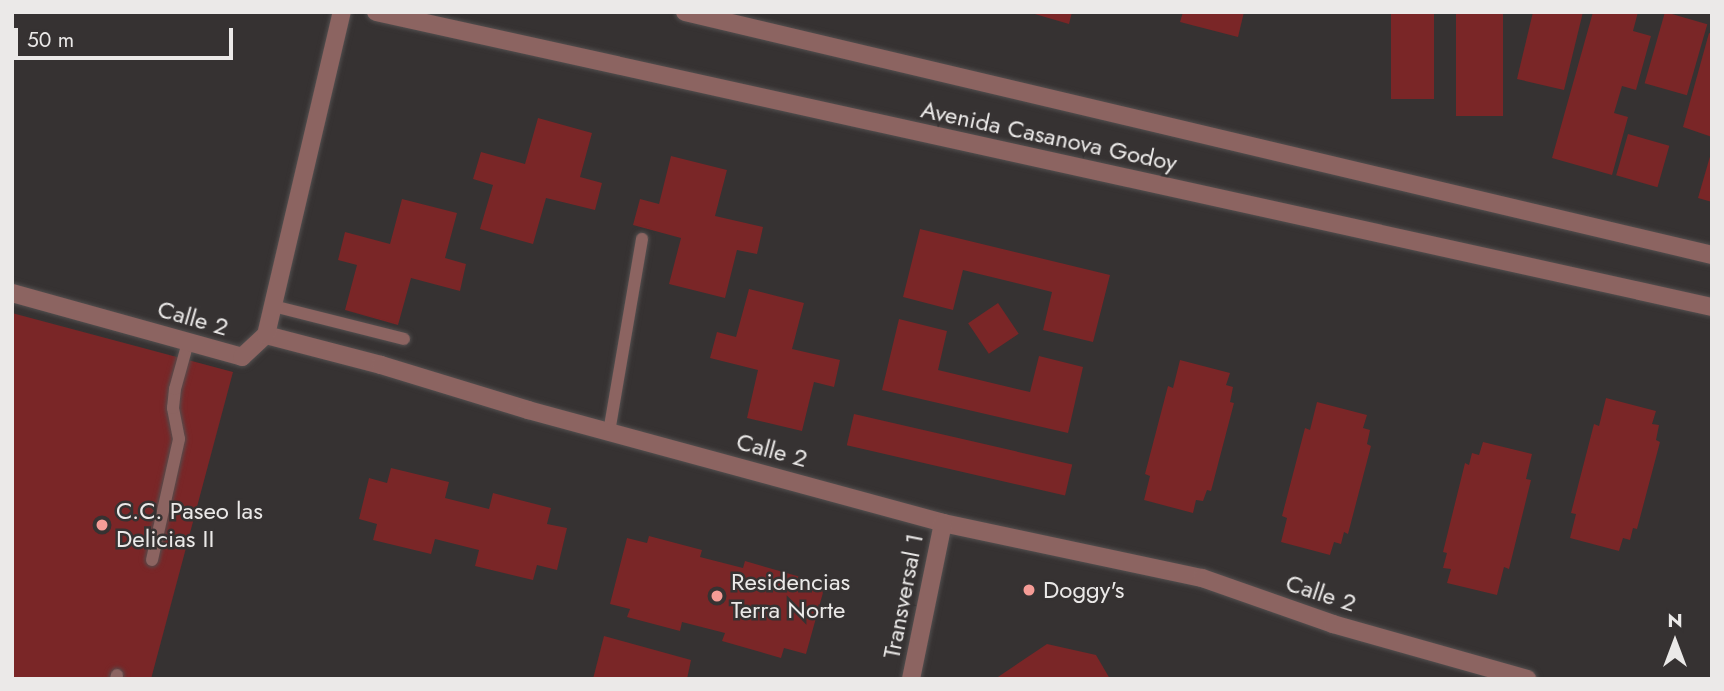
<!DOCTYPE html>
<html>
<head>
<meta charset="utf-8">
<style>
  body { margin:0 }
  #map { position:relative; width:1724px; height:691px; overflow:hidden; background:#363232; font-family:Jost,sans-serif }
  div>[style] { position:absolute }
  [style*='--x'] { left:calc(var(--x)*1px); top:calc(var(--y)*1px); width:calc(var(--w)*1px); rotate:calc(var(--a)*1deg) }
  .building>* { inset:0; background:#7a2627; transform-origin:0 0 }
  .roads { filter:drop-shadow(0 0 2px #534f4f) drop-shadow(0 0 2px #534f4f) }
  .service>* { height:12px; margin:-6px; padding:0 6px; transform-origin:6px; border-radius:6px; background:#8c6461 }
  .minor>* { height:18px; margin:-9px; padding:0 9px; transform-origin:9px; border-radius:9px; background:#8c6461 }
  .tertiary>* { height:18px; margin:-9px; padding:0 9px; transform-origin:9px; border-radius:9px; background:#8c6461 }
  .dots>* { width:19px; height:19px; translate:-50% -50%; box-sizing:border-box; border:4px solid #363232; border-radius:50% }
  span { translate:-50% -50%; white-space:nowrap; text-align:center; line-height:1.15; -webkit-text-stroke:5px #363232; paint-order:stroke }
  .street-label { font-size:24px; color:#ebe9e8 }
  .poi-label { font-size:24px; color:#ebe9e8 }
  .left { translate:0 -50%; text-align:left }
  .frame { position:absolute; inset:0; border:14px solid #ebe9e8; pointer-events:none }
  .north { position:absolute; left:1640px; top:607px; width:70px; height:70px; -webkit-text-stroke:5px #363232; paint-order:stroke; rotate:0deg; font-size:19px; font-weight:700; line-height:28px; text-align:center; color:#ebe9e8 }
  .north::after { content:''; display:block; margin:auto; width:24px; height:32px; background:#ebe9e8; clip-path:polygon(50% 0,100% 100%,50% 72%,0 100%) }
  .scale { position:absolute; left:14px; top:28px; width:219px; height:32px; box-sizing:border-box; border:4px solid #ebe9e8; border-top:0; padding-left:9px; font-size:21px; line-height:24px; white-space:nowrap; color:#ebe9e8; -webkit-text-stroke:5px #363232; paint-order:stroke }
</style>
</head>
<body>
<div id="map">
  <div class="building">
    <i style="clip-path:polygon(1028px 12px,1072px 12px,1069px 24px)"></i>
    <i style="clip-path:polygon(1183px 12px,1244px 12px,1238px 37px,1180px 22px)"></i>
    <i style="left:1391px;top:12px;width:43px;height:87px"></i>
    <i style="left:1456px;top:12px;width:47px;height:104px"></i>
    <i style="clip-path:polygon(1533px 12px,1583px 12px,1564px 90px,1517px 79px)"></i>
    <i style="clip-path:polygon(1593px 12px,1638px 12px,1633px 31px,1651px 36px,1636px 90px,1622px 86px,1614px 113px,1628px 117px,1612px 175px,1552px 158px)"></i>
    <i style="left:1665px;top:12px;width:44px;height:74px;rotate:16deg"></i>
    <i style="clip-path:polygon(1709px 33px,1712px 34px,1712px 137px,1683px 127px)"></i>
    <i style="clip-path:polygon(538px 118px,592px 133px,580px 177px,602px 183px,595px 210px,546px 198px,533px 244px,480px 229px,493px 185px,473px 179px,481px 152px,525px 164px)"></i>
    <i style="left:1628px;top:134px;width:43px;height:43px;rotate:16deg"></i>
    <i style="clip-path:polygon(1711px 153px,1712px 153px,1712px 202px,1698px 198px)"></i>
    <i style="clip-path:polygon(671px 156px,727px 170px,715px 216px,763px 227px,757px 254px,737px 250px,725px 298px,669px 284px,681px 238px,633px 225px,640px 199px,659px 204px)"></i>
    <i style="clip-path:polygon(402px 199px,457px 213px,445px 258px,466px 264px,460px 291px,411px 278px,398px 325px,345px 310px,357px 265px,338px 260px,345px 232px,390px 244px)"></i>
    <i style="clip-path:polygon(920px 229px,1110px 275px,1093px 342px,1043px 330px,1052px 292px,963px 270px,953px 310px,903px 297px)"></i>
    <i style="clip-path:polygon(749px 289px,804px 303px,792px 349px,840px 360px,834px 387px,814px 382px,802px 431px,747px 418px,758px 370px,710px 358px,717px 332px,736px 337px)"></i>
    <i style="left:998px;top:303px;width:37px;height:36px;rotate:56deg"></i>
    <i style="clip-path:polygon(12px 313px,233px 372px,151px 679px,12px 679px)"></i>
    <i style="clip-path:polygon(899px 319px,947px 331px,938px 370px,1030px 392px,1039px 356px,1083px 367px,1068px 433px,882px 390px)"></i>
    <i style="clip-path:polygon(1180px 360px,1230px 373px,1226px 385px,1233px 387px,1230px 402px,1234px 403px,1211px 491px,1207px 490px,1203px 501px,1196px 500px,1193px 513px,1144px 500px,1150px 476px,1145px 474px,1168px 386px,1173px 388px)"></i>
    <i style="clip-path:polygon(1606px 398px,1656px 411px,1652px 424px,1659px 425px,1656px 440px,1660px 442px,1637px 529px,1633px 528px,1630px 540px,1623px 538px,1619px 551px,1570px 538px,1576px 514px,1571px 513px,1594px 424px,1599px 426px)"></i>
    <i style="clip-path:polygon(1317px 402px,1367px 415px,1363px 428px,1370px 430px,1367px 444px,1371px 446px,1348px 534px,1344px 532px,1341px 544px,1334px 542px,1330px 555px,1281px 542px,1287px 518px,1282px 516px,1305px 428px,1310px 430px)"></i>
    <i style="left:854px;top:414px;width:224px;height:32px;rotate:13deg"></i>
    <i style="clip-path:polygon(1483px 442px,1532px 454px,1526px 479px,1531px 480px,1509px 569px,1504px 567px,1497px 595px,1447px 583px,1451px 569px,1443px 568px,1447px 553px,1443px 552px,1465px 463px,1469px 465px,1472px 453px,1479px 455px)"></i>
    <i style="clip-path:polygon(391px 468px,449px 482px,445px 498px,489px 509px,493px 493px,551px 508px,547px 524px,567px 528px,557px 570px,537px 565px,533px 580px,475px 566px,479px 550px,435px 539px,431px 554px,373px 540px,377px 524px,359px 519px,369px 478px,387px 483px)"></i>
    <i style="clip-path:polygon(649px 536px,702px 550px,700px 557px,743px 568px,745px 561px,804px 578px,802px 583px,824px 589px,806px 654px,784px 648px,781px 658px,722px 641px,725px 633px,682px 622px,680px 631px,627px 617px,630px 609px,610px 604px,627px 538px,647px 543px)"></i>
    <i style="clip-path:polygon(604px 636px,691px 660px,687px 679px,593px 679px)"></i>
    <i style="clip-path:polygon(1047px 644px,1096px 655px,1110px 679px,995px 679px)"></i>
  </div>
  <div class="roads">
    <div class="service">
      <i style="--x:273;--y:306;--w:135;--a:14.1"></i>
      <i style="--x:609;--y:432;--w:196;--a:-80.3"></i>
      <i style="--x:152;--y:560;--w:124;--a:-77.4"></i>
      <i style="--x:179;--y:439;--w:32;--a:-101"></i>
      <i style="--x:173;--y:408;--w:19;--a:-84"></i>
      <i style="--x:175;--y:389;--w:49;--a:-74.5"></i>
      <i style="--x:116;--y:679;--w:4;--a:-76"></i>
    </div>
    <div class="minor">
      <i style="--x:12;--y:293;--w:239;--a:15.5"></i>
      <i style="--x:242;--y:357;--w:33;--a:-43"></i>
      <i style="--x:266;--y:335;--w:119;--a:14.6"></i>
      <i style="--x:381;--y:365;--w:154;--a:17"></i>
      <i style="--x:528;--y:410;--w:430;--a:15.2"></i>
      <i style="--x:943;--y:523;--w:265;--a:12"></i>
      <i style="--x:1202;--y:578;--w:139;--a:19.3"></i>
      <i style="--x:1333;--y:624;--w:202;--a:15.8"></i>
      <i style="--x:266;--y:335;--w:332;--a:-76.8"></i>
      <i style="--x:911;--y:679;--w:159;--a:-78.4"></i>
    </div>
    <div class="tertiary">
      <i style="--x:376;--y:12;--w:1368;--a:12.45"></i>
      <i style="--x:685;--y:12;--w:1055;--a:13.31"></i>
    </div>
  </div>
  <div class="dots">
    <i style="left:102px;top:525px;background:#f59c96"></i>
    <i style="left:1029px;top:590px;background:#f59c96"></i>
    <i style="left:717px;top:596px;background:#f59c96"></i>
  </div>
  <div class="street-label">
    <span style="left:1049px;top:136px;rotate:12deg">Avenida Casanova Godoy</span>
    <span style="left:193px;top:318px;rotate:16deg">Calle 2</span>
    <span style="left:772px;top:450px;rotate:15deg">Calle 2</span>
    <span style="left:1321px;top:593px;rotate:18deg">Calle 2</span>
    <span style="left:903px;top:596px;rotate:-79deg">Transversal 1</span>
  </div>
  <div class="poi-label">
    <span class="left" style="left:116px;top:525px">C.C. Paseo las<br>Delicias II</span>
    <span class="left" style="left:731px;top:596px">Residencias<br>Terra Norte</span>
    <span class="left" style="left:1043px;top:590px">Doggy's</span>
  </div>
  <div class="frame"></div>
  <div class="north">N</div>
  <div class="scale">50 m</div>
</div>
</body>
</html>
